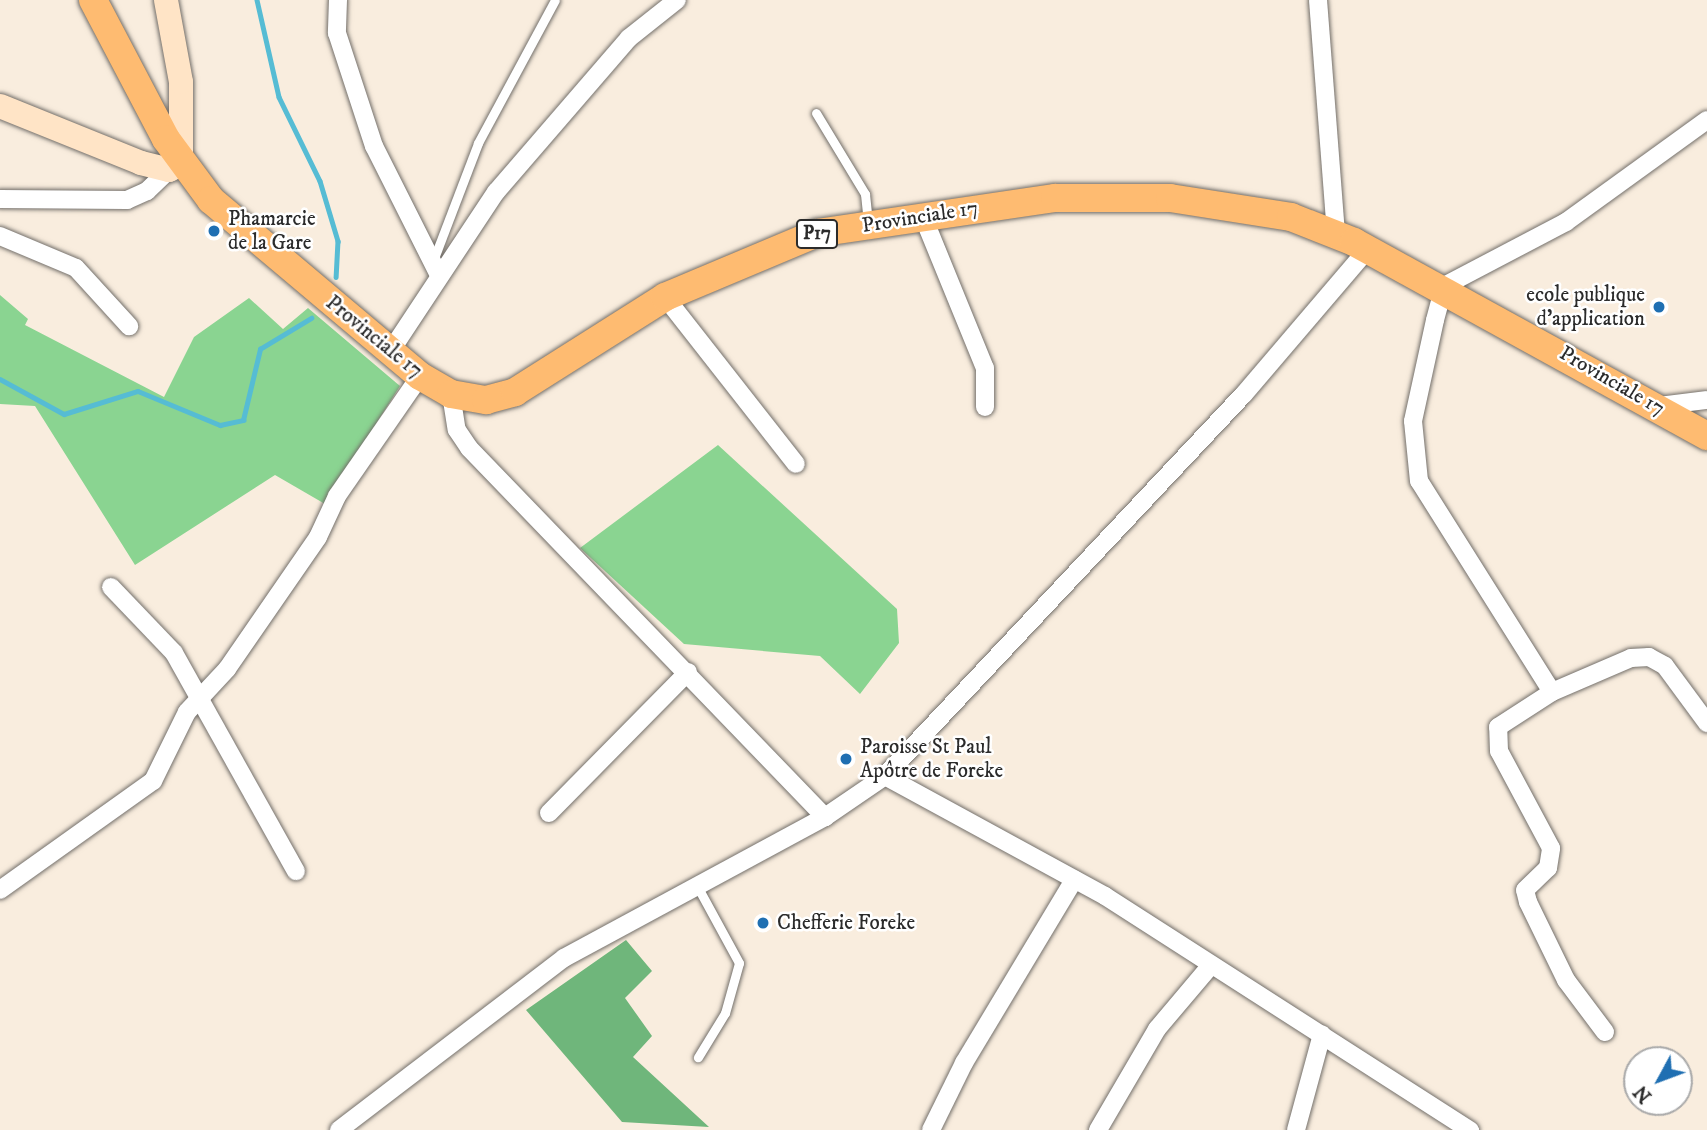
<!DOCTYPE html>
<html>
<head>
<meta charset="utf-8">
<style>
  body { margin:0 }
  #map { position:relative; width:1707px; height:1130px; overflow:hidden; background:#f9edde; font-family:"IM FELL DW Pica",serif }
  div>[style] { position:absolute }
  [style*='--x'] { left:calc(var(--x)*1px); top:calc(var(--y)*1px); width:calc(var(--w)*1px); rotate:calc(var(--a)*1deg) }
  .green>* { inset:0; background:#8ad491 }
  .forest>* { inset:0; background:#6fb67b }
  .stream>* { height:4.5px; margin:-2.25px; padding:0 2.25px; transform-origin:2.25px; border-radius:2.25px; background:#56bcd4 }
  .roads { filter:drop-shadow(0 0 2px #736f6a) drop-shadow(0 0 2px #736f6a) }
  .lane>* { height:9px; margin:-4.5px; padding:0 4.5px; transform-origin:4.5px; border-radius:4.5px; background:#fff }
  .street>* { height:18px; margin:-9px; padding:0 9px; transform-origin:9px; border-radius:9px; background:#fff }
  .secondary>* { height:24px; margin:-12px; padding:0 12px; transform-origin:12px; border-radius:12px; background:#ffe4c6 }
  .primary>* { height:28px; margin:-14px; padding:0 14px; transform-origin:14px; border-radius:14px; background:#febb71 }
  .dots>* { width:19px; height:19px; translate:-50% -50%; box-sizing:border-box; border:4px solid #fff; border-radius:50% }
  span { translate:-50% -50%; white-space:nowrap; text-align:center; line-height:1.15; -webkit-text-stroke:5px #fff; paint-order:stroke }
  .shield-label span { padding:2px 5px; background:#fff; border:2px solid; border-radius:5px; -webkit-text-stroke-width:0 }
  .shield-label { font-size:19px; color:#2b2b2b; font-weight:700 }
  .street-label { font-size:21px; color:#2b2b2b }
  .poi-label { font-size:21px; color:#2b2b2b }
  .left { translate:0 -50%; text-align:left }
  .right { translate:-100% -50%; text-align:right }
  .north { position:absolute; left:1623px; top:1046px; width:70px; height:70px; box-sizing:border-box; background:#fff; border:2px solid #aaa; border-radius:50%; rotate:229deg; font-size:19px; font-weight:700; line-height:28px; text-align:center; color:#2b2b2b }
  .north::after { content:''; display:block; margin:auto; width:24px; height:32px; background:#1f6fb2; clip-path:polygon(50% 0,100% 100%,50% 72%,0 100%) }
</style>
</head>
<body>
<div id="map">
  <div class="green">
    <i style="clip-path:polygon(0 295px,28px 319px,25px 325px,164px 397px,194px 337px,249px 298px,283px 329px,308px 308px,400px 386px,325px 504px,275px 475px,135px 565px,35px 406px,0 404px)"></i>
    <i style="clip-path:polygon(718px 445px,897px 609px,899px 643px,860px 694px,820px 656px,684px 644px,580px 548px)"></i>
  </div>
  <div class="forest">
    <i style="clip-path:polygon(626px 940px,652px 971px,625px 998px,652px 1036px,633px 1057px,709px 1127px,622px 1122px,526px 1010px)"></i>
  </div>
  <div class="stream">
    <i style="--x:257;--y:0;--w:99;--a:77.2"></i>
    <i style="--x:279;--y:97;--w:93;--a:64"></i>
    <i style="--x:320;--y:181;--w:63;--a:73.3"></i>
    <i style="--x:338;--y:241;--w:36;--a:93"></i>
    <i style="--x:0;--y:379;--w:73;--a:28.7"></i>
    <i style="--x:64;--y:414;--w:77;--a:-17.3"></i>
    <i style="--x:138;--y:391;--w:89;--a:22.5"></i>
    <i style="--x:220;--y:425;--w:24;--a:-12"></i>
    <i style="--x:243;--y:420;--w:73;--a:-76.5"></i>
    <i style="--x:260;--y:349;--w:60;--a:-31.3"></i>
  </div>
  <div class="roads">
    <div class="lane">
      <i style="--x:816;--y:113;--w:95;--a:58.8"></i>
      <i style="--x:865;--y:194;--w:28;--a:84"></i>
      <i style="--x:433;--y:261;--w:126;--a:-69.1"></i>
      <i style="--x:478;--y:143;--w:162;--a:-61.7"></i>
      <i style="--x:696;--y:884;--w:90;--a:61.4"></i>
      <i style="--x:739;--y:963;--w:52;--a:105.6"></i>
      <i style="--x:725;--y:1013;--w:52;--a:121.5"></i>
    </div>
    <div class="street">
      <i style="--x:338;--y:0;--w:33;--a:92"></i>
      <i style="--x:337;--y:33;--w:119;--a:71.9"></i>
      <i style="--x:374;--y:146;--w:144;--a:63.3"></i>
      <i style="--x:1318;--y:0;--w:235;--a:85.6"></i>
      <i style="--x:0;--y:199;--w:127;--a:0.5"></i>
      <i style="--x:127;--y:200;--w:22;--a:-24"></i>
      <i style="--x:147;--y:191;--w:30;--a:-44"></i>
      <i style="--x:922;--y:214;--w:166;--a:67.8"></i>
      <i style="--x:985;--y:368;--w:39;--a:90"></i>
      <i style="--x:0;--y:236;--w:82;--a:22.8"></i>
      <i style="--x:76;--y:268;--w:79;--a:47.6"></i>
      <i style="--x:665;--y:297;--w:212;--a:51.9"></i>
      <i style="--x:390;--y:352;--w:192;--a:-56.5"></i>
      <i style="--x:496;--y:192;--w:203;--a:-49.2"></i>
      <i style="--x:629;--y:38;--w:61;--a:-38.4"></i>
      <i style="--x:451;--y:394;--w:36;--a:81"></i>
      <i style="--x:457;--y:430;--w:22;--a:56"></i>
      <i style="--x:469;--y:448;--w:513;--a:46.03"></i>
      <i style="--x:1658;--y:406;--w:49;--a:-7"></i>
      <i style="--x:111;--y:587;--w:91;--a:46.3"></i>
      <i style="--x:174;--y:653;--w:250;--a:60.8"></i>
      <i style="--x:1552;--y:692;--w:249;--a:-122.2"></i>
      <i style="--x:1419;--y:481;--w:60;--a:-95.7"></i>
      <i style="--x:1413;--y:421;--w:103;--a:-77.7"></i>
      <i style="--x:1435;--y:320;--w:35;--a:-75"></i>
      <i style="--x:1444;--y:286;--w:138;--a:-27.7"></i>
      <i style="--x:1566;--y:222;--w:174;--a:-35.9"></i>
      <i style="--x:885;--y:776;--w:524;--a:-46.78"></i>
      <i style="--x:1244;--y:394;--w:191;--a:-49.5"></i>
      <i style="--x:549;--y:813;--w:198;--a:-45.4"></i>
      <i style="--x:0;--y:890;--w:188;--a:-35.5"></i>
      <i style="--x:153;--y:781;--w:77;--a:-63.8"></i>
      <i style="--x:187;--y:712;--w:59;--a:-47.1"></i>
      <i style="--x:227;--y:669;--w:160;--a:-55.4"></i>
      <i style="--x:318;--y:537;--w:45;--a:-65.1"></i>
      <i style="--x:337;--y:496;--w:146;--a:-55.3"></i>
      <i style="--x:1605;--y:1032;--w:65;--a:-126.9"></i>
      <i style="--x:1566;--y:980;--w:87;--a:-116"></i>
      <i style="--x:1528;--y:902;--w:12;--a:-104"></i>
      <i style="--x:1525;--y:890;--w:32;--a:-44"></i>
      <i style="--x:1548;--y:868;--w:20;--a:-81"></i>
      <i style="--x:1551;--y:848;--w:110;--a:-118.2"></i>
      <i style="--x:1499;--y:751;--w:24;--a:-92"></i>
      <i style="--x:1498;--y:727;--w:64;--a:-32.9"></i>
      <i style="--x:1552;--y:692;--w:86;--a:-23.3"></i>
      <i style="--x:1631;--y:658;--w:18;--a:-3"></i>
      <i style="--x:1649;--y:657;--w:18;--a:29"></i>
      <i style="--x:1665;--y:666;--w:71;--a:53.6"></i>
      <i style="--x:339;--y:1130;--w:283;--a:-37.4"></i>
      <i style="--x:564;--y:958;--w:297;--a:-28.4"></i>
      <i style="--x:825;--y:817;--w:73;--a:-34.3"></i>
      <i style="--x:885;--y:776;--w:251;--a:28.6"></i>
      <i style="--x:1105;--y:896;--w:434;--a:32.7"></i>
      <i style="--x:931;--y:1130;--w:75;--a:-63.8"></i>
      <i style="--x:964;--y:1063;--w:214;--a:-59"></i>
      <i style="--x:1098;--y:1130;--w:117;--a:-59.7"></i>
      <i style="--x:1157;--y:1029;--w:84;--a:-49.8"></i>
      <i style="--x:1296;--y:1130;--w:99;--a:-74.8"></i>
    </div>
    <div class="secondary">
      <i style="--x:0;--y:106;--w:152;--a:22"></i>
      <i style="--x:141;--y:163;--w:29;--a:14"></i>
      <i style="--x:169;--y:170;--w:13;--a:-27"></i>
      <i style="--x:181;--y:164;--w:82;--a:-90"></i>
      <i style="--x:181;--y:82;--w:83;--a:-100.4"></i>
    </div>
    <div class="primary">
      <i style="--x:93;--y:0;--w:157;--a:62.3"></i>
      <i style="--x:166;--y:139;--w:76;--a:53.6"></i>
      <i style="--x:211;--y:200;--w:273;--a:40.1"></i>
      <i style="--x:420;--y:376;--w:36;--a:30"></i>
      <i style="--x:451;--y:394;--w:36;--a:10"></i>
      <i style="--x:486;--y:400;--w:30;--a:-15"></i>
      <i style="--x:515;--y:392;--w:178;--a:-32.3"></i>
      <i style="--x:665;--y:297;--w:165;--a:-22.8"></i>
      <i style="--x:817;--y:233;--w:241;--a:-8.4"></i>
      <i style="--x:1055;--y:198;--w:115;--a:0"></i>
      <i style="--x:1170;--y:198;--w:122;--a:8.9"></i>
      <i style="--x:1291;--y:217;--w:68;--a:21.6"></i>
      <i style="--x:1354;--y:242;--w:403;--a:28.8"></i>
    </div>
  </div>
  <div class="dots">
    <i style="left:214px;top:231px;background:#1f6fb2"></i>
    <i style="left:1659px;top:307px;background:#1f6fb2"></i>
    <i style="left:846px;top:759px;background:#1f6fb2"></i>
    <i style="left:763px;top:923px;background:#1f6fb2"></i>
  </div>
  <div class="shield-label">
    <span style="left:817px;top:234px">P17</span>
  </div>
  <div class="street-label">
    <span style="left:920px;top:217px;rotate:-9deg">Provinciale 17</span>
    <span style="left:374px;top:337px;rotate:39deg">Provinciale 17</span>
    <span style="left:1612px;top:381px;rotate:30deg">Provinciale 17</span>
  </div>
  <div class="poi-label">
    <span class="left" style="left:228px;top:231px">Phamarcie<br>de la Gare</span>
    <span class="right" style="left:1645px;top:307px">ecole publique<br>d'application</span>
    <span class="left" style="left:860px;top:759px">Paroisse St Paul<br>Apôtre de Foreke</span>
    <span class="left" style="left:777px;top:923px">Chefferie Foreke</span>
  </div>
  <div class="north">N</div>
</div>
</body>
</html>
